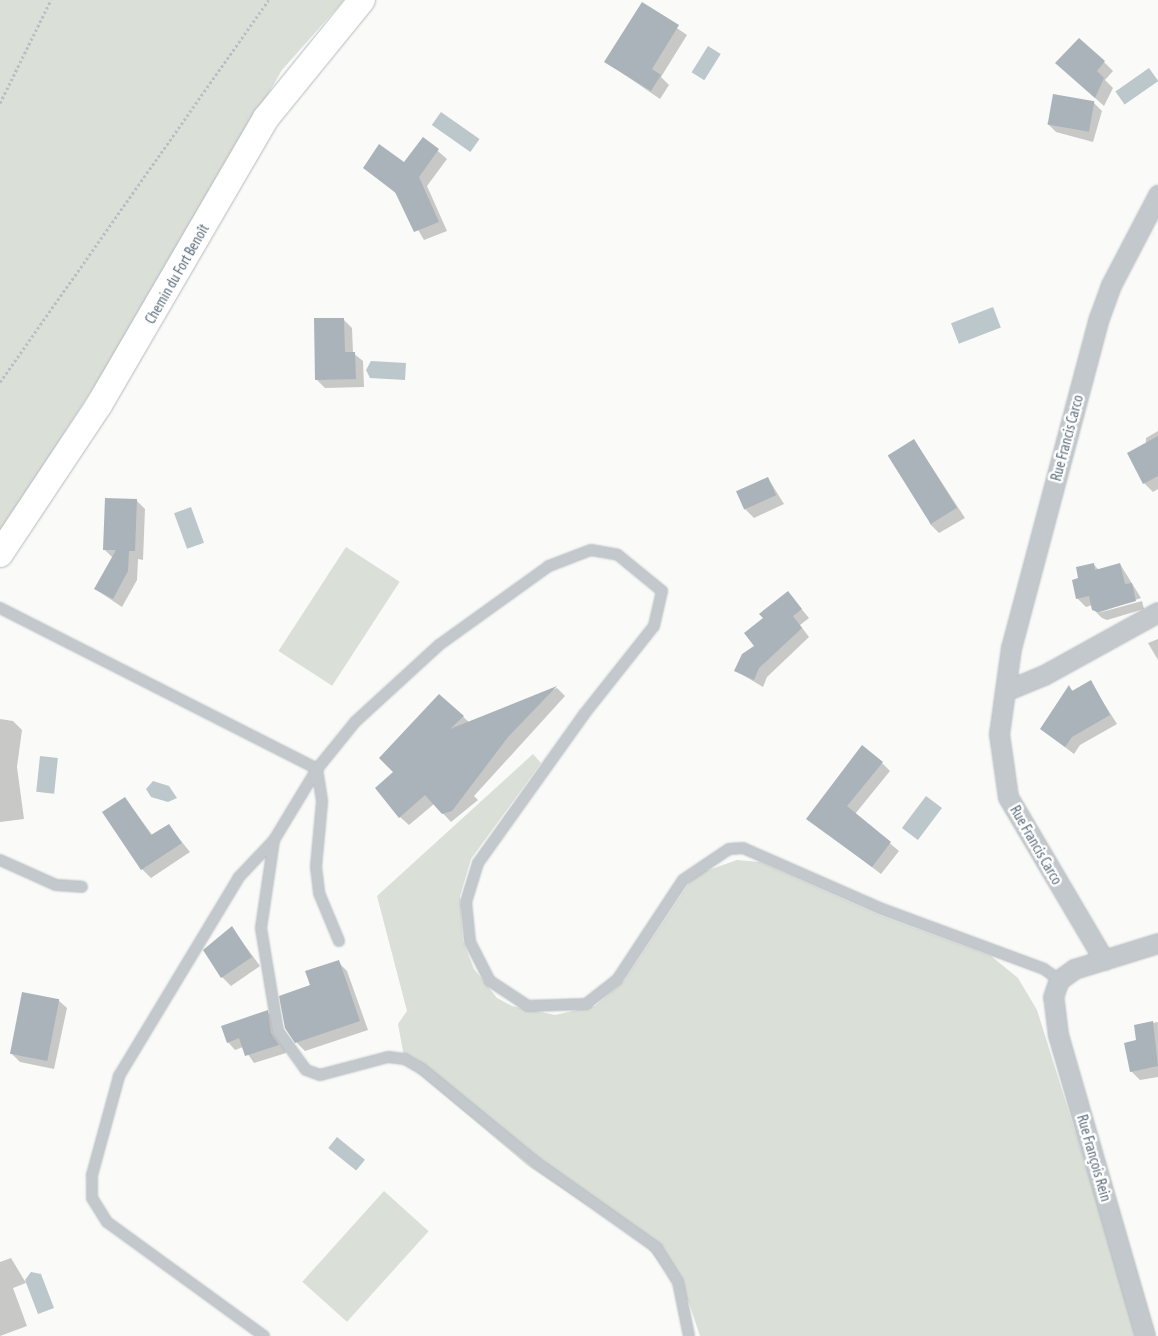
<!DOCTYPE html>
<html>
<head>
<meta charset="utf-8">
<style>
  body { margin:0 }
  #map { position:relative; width:1158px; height:1336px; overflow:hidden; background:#fafaf8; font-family:"Asap Condensed",sans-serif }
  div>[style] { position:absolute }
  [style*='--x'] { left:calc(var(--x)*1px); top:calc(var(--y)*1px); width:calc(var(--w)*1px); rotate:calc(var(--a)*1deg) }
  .green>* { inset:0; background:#dadfd7; transform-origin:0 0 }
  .water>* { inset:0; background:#bbc7cb; transform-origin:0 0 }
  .shadow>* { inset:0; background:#0003 }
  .building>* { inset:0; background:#aab3b9; transform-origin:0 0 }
  .path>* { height:3px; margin-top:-1.5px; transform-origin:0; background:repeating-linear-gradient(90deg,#bbbfc2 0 2.5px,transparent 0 5px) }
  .roads { filter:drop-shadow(0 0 1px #b3babf) drop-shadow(0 0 1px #b3babf) }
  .lane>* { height:10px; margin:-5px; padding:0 5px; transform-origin:5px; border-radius:5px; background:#c3c8cc }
  .street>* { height:19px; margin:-9.5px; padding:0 9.5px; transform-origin:9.5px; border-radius:9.5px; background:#c3c8cc }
  .secondary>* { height:26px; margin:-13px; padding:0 13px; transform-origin:13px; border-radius:13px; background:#fff }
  span { translate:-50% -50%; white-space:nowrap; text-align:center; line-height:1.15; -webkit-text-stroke:5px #fff; paint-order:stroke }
  .street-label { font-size:14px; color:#657683 }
</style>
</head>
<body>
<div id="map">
  <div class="green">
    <i style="clip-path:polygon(0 0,344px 0,282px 70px,140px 316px,0 532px)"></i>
    <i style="left:346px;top:547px;width:64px;height:124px;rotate:33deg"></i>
    <i style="clip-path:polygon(533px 754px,541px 763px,471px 859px,460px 896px,463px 941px,474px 969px,497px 998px,512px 1006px,555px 1015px,595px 1006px,624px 981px,689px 883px,700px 873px,737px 860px,760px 862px,879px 915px,991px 956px,1018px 978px,1037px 1010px,1139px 1336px,700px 1336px,689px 1303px,645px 1244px,528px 1166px,405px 1062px,398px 1024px,407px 1011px,377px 896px)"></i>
    <i style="left:384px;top:1191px;width:60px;height:122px;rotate:42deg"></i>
  </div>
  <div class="water">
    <i style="left:708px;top:46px;width:15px;height:31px;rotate:32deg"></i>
    <i style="left:1149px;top:68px;width:16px;height:41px;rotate:55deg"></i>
    <i style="left:441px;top:112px;width:47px;height:16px;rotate:35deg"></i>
    <i style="left:993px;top:307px;width:22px;height:45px;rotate:69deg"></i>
    <i style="clip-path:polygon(371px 361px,406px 363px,405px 380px,370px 378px,366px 370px)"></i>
    <i style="left:191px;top:507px;width:38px;height:18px;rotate:70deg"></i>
    <i style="left:40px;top:756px;width:18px;height:36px;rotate:6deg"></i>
    <i style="clip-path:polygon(153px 781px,169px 786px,177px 798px,168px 802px,151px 797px,146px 789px)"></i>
    <i style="left:926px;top:796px;width:20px;height:40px;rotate:37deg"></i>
    <i style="left:337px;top:1137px;width:36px;height:14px;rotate:39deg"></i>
    <i style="clip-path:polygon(31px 1272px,41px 1274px,54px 1308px,38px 1314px,25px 1280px)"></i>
  </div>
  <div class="shadow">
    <i style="clip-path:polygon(642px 4px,687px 35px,661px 77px,669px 85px,660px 99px,606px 62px)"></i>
    <i style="clip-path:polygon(1104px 62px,1113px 71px,1105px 80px,1113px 88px,1104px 106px,1066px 72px)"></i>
    <i style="clip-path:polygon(1093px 102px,1102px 111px,1093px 142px,1056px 132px,1047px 123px)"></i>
    <i style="clip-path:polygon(424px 139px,447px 159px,427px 186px,447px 231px,424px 240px,398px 195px,364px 168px,405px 164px)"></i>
    <i style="clip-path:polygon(343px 319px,352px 328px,353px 353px,363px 361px,364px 387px,325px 388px,317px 380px)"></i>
    <i style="clip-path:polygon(1158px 431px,1158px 489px,1153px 492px,1144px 483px,1146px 438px)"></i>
    <i style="clip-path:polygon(914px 440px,965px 518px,939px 533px,930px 524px)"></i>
    <i style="clip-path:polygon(768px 478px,784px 504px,754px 518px,745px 509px)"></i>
    <i style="clip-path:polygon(136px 500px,145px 509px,143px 560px,138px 559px,137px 580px,122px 607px,95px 589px,113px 558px,104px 549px)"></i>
    <i style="clip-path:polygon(1093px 564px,1099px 570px,1120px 564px,1141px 598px,1098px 613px,1142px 601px,1144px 609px,1107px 620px,1102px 618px,1093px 609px,1092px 605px,1086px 607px,1077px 598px,1080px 579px)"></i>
    <i style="clip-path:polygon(788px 593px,809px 618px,800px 625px,809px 637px,767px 677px,763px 687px,736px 671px,756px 646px,765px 619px)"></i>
    <i style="clip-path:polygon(1158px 639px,1158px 660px,1148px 643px)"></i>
    <i style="clip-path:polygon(1090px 681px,1117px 724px,1080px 745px,1074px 754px,1041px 729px,1069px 687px,1073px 691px)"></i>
    <i style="clip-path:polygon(557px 688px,565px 696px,474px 796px,478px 800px,451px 822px,434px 804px,409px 825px,400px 817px,395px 772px,439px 695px,470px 723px)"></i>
    <i style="clip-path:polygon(0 719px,13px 721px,22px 730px,17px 767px,24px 819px,0 822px)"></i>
    <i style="clip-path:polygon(882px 763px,890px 771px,855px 814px,899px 851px,881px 874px,808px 819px)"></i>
    <i style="clip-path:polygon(125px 798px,153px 836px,169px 826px,190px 852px,151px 878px,142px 869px)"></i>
    <i style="clip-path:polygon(232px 928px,260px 966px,231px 986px,222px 977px)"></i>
    <i style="clip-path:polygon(338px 962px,347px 971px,368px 1030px,305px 1051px,296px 1042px)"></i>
    <i style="clip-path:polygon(58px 1000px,67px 1008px,54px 1069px,20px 1062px,11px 1053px)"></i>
    <i style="clip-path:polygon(267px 1011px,275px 1019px,286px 1053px,254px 1063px,243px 1047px,235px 1050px,228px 1042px)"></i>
    <i style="clip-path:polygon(1158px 1022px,1158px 1077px,1140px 1080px,1131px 1071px,1138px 1042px,1135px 1026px)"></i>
    <i style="clip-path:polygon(11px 1258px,26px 1283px,13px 1288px,27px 1326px,0 1336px,0 1262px)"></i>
  </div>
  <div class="building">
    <i style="clip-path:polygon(642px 2px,679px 25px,652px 69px,661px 75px,651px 91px,604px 62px)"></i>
    <i style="clip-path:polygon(1079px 38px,1105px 61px,1097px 71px,1104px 78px,1095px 98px,1055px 63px)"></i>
    <i style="left:1053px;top:94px;width:42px;height:31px;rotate:10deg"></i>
    <i style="clip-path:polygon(423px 137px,439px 149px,419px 177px,439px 222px,414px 232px,395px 192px,363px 168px,379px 144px,404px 162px)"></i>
    <i style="clip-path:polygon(314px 318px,344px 318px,345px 352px,355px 352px,356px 379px,315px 380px)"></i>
    <i style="clip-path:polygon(1158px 436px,1158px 476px,1143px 484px,1127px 453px)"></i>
    <i style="left:914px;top:439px;width:81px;height:31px;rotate:58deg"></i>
    <i style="left:768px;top:477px;width:20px;height:35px;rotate:66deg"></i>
    <i style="clip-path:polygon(105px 498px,137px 499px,135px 551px,129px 551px,128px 571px,113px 599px,94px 589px,116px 550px,103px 550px)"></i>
    <i style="clip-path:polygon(1094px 563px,1095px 570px,1120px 563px,1125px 584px,1132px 583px,1136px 601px,1098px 612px,1092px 610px,1089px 596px,1076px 599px,1072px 580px,1078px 578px,1076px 567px)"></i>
    <i style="clip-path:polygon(788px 591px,802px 609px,793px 616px,802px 628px,759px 668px,754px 680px,734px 671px,742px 654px,754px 646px,744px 633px,763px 618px,759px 614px)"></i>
    <i style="clip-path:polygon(1091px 680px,1110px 715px,1072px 737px,1065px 747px,1040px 729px,1069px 685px,1072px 691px)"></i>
    <i style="clip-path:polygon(557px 686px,508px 737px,452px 811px,442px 814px,425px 795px,399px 818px,375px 788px,393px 772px,379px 758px,439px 694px,464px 716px,450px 729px)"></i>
    <i style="clip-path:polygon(862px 745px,883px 762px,847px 806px,891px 842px,872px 867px,806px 819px)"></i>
    <i style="clip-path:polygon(125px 797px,151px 835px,169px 824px,182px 843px,141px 870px,102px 812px)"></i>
    <i style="clip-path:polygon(232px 926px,252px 957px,221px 978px,203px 950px)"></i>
    <i style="clip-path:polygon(339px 960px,360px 1021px,295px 1043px,285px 1028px,279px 996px,310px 985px,305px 971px)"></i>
    <i style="left:22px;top:992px;width:38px;height:63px;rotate:11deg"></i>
    <i style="clip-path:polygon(268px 1010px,271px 1033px,279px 1045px,245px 1056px,239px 1038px,227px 1043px,221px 1026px)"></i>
    <i style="clip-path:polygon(1153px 1021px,1158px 1066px,1130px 1072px,1124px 1043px,1136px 1040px,1134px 1025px)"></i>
  </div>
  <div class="path">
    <i style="--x:0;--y:103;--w:115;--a:-63.7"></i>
    <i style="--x:0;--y:382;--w:467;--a:-54.9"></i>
  </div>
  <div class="roads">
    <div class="lane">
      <i style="--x:0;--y:608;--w:356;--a:26.9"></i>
      <i style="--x:317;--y:769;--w:33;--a:81"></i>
      <i style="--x:322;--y:802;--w:65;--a:95.3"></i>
      <i style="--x:316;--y:867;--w:26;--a:83"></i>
      <i style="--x:319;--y:893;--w:52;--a:67.4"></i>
      <i style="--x:0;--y:860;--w:61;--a:24.1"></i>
      <i style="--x:56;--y:885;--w:26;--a:4"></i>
      <i style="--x:264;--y:1336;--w:194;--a:-144"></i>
      <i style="--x:107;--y:1222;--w:28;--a:-122"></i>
      <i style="--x:92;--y:1198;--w:23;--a:-90"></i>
      <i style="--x:92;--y:1175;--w:103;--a:-74.7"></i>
      <i style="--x:119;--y:1076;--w:232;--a:-58.9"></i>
      <i style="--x:239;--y:877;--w:51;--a:-46.6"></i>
      <i style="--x:689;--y:1336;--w:55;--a:-101.5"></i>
      <i style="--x:678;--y:1282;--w:40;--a:-122"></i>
      <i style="--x:657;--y:1248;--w:147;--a:-144.7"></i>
      <i style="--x:537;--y:1163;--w:149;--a:-140.7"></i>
      <i style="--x:422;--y:1069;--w:20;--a:-150"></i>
      <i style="--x:405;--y:1059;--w:17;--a:-173"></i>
      <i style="--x:388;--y:1057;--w:70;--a:165.2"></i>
      <i style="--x:320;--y:1075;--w:15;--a:-160"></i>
      <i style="--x:306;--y:1070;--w:48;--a:-125.7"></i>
      <i style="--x:278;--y:1031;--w:104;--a:-99.4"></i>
      <i style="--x:261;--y:928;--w:89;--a:-81.6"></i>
      <i style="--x:274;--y:840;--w:83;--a:-58.8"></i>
      <i style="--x:317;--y:769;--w:60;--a:-51"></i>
      <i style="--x:355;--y:722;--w:114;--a:-42.5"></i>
      <i style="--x:439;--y:645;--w:135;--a:-35.7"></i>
      <i style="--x:549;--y:566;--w:45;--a:-20.9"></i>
      <i style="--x:591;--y:550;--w:27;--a:10"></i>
      <i style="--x:618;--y:555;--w:57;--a:39.3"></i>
      <i style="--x:662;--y:591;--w:36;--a:103"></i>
      <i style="--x:654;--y:626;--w:111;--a:128.4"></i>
      <i style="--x:585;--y:713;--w:184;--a:125.5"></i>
      <i style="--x:478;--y:863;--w:41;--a:107.1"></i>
      <i style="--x:466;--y:902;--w:40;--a:84.3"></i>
      <i style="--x:470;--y:942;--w:44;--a:62.9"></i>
      <i style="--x:490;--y:981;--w:45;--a:33.3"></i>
      <i style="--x:528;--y:1006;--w:58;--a:-2"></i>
      <i style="--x:586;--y:1004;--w:39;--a:-38"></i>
      <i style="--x:617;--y:980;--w:120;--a:-56.6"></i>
      <i style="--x:683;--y:880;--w:55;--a:-34"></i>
      <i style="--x:729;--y:849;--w:14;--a:-4"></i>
      <i style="--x:743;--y:848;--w:152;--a:23.7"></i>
      <i style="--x:882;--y:909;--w:173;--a:20.3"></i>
      <i style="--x:1044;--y:969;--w:19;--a:36"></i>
    </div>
    <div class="street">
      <i style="--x:1005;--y:691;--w:42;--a:-22.3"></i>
      <i style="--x:1044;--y:675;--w:130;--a:-28.9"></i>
      <i style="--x:1104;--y:960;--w:189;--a:-120.5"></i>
      <i style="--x:1008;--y:797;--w:64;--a:-98.1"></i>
      <i style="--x:999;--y:734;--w:87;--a:-82.1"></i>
      <i style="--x:1011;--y:648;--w:342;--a:-75.1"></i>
      <i style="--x:1099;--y:318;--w:35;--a:-70"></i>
      <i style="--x:1111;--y:285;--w:102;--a:-62.4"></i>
      <i style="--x:1145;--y:1336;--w:313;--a:-106.1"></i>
      <i style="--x:1058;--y:1035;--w:38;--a:-97"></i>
      <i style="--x:1053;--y:997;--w:18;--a:-71"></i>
      <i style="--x:1059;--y:980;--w:19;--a:-36"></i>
      <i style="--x:1074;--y:969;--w:88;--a:-17.2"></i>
    </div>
    <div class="secondary">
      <i style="--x:0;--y:554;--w:179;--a:-56.4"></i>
      <i style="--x:99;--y:405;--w:332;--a:-59.8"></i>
      <i style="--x:266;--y:118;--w:152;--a:-50.9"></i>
    </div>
  </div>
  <div class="street-label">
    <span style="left:177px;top:274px;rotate:-60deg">Chemin du Fort Benoît</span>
    <span style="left:1067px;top:438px;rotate:-75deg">Rue Francis Carco</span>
    <span style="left:1036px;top:845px;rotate:60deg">Rue Francis Carco</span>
    <span style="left:1094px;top:1158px;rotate:74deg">Rue François Rein</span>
  </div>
</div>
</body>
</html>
